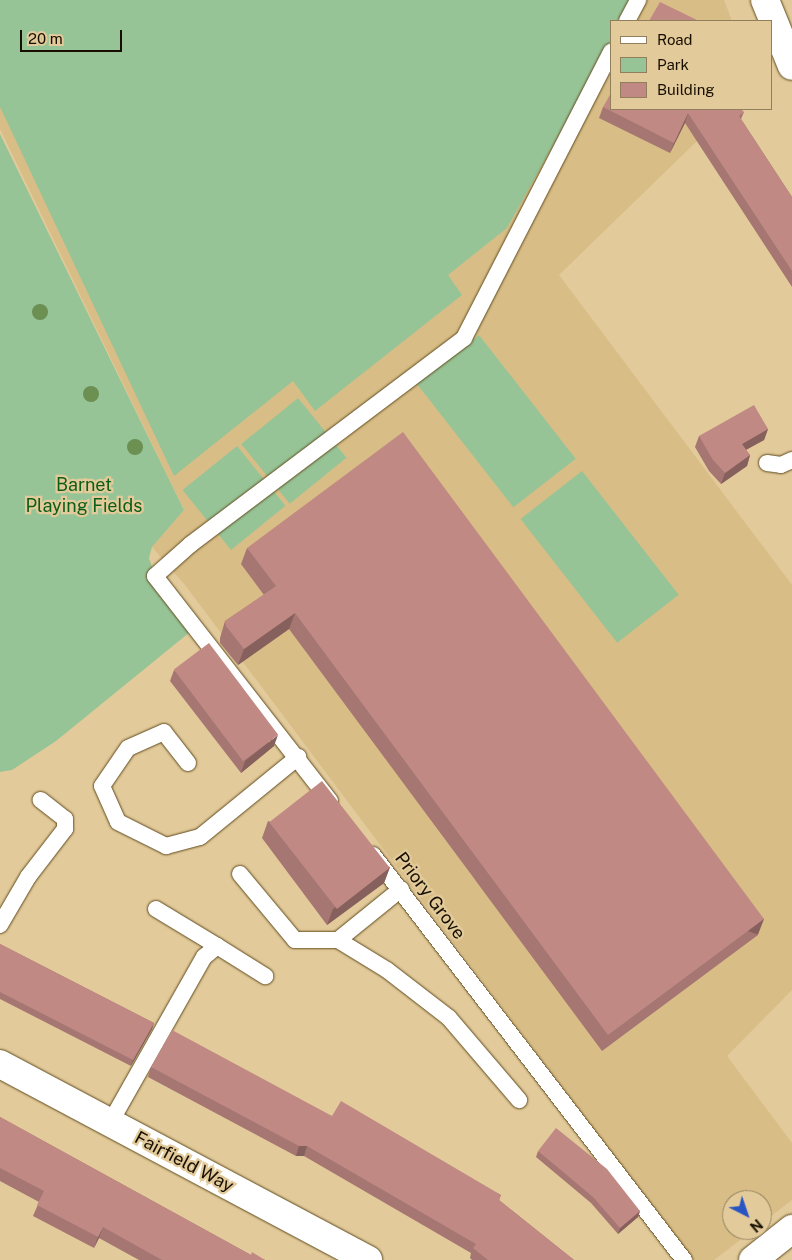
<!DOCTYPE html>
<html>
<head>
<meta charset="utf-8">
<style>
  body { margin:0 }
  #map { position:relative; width:792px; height:1260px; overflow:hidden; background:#e2ca9a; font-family:"Public Sans",sans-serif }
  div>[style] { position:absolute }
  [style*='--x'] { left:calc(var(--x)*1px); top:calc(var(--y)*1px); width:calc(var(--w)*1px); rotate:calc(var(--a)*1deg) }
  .built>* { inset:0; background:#d8bd86 }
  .green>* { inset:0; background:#97c496; transform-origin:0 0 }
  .roads { filter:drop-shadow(0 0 1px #604b1e) drop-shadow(0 0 1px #604b1e) }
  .service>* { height:16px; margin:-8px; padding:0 8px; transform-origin:8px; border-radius:8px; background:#fff }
  .minor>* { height:28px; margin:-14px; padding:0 14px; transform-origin:14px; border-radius:14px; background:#fff }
  .tertiary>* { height:28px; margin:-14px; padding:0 14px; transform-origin:14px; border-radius:14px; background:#fff }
  .trees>* { width:16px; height:16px; margin:-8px; border-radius:50%; background:#6c8f52 }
  .wall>* { inset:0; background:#a57672 }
  .shaded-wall>* { inset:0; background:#86605c; transform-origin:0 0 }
  .building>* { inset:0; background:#c08984; transform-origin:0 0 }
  span { translate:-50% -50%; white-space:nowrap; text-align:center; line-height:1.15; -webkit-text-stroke:4.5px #e2ca9a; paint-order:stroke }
  .park-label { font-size:18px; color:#0c5f18 }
  .street-label { font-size:18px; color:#170e00 }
  .legend { position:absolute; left:610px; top:20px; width:162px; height:90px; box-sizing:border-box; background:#e2ca9a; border:1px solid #917f5c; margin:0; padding:6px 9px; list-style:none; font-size:15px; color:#170e00 }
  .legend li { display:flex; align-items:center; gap:10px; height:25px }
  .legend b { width:25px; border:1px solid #917f5c }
  .north { position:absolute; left:722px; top:1190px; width:50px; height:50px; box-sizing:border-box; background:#e2ca9a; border:1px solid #917f5c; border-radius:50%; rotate:139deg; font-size:14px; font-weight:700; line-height:20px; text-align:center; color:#170e00 }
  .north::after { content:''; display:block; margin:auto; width:18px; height:22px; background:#2954c3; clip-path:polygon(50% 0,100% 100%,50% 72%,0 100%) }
  .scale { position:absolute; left:20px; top:30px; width:102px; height:22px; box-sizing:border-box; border:2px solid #170e00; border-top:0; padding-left:6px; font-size:15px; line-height:18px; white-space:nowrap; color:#170e00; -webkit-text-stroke:4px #e2ca9a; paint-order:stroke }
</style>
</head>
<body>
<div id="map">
  <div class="built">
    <i style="clip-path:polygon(0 0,724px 0,732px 21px,611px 21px,611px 109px,730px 109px,559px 275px,792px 585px,792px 990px,727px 1056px,792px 1143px,792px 1200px,762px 1223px,762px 1200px,732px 1200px,732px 1230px,753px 1230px,714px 1260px,692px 1260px,185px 585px,152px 547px,184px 510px,0 129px)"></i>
  </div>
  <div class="green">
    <i style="clip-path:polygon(0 0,633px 0,621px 21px,611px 21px,611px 41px,507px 228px,448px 275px,462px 295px,315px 411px,293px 381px,174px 476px,0 107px)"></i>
    <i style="clip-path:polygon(0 134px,184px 510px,152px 547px,149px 558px,155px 576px,190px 632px,56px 741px,12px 770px,0 772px)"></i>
    <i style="left:479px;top:335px;width:157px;height:79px;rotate:52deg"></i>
    <i style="left:298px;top:398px;width:77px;height:73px;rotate:51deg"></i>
    <i style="left:237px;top:446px;width:77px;height:70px;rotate:51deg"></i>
    <i style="left:582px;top:471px;width:157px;height:78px;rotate:52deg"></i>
  </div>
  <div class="roads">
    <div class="service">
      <i style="--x:627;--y:21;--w:24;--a:-62"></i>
      <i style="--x:767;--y:463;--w:14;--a:8"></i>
      <i style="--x:781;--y:465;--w:12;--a:-24"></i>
      <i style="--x:188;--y:763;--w:39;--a:-128"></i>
      <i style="--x:164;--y:732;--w:39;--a:156"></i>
      <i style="--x:128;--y:748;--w:46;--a:124.4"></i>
      <i style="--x:102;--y:786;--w:39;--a:66"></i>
      <i style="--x:118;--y:822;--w:54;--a:26.6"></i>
      <i style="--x:166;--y:846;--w:35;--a:-15"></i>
      <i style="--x:200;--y:837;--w:127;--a:-39.2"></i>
      <i style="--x:330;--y:801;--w:285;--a:-127.9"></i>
      <i style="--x:155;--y:576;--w:48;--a:-41.6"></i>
      <i style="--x:191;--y:544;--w:342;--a:-37"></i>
      <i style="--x:464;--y:338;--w:322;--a:-62.8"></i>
      <i style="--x:373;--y:855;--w:511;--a:52.48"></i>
      <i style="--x:240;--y:874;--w:86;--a:50.2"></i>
      <i style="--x:295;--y:940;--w:43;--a:0"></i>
      <i style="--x:401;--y:889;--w:81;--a:141"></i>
      <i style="--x:338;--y:940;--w:57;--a:31.5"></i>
      <i style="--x:387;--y:970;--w:78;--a:37.7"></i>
      <i style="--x:449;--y:1018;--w:108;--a:49.5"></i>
      <i style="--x:156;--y:909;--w:71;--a:31.2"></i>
      <i style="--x:0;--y:925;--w:56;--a:-59.7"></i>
      <i style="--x:28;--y:877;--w:61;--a:-52.4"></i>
      <i style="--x:65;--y:829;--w:10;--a:-90"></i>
      <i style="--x:65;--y:819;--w:31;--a:-142"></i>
      <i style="--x:110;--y:1123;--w:191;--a:-60.5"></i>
      <i style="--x:204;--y:957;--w:17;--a:-40"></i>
      <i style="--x:217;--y:946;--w:57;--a:32"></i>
    </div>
    <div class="minor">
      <i style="--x:0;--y:1064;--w:417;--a:28"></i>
      <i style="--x:753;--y:1260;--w:50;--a:-38.5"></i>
    </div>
    <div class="tertiary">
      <i style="--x:765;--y:0;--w:71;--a:67.8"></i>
    </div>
  </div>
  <div class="trees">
    <i style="left:40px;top:312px"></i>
    <i style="left:91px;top:394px"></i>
    <i style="left:135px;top:447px"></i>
  </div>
  <div class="wall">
    <i style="clip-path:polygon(603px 107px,744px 112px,741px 119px,792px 197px,792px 287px,685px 123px,670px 153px,599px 118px)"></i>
    <i style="clip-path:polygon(768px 429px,764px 440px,746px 450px,750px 455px,747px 466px,721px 484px,709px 471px,695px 447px,699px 436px)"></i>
    <i style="clip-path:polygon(247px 548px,758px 935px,602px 1051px,289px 629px,238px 665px,220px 643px,220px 638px,225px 621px,264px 595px,241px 564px)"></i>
    <i style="clip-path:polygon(174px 670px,274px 746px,241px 773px,170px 681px)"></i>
    <i style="clip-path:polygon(268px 821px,390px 867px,384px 883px,327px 925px,262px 838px)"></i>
    <i style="clip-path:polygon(0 944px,154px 1023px,152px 1029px,131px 1066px,0 999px)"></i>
    <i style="clip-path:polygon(151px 1067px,332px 1116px,501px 1195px,499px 1200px,574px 1260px,472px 1260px,470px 1258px,471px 1253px,304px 1156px,296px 1156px,148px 1077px)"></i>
    <i style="clip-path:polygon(0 1117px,251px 1255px,265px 1260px,139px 1260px,99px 1238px,94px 1248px,33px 1216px,39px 1202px,0 1181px)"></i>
    <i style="clip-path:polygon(538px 1151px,640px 1211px,638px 1217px,618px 1234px,591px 1203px,536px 1157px)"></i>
  </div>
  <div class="shaded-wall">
    <i style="clip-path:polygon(688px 113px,685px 123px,670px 153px,674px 143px)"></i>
    <i style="clip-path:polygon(768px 429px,764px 440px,738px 454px,742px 444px)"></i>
    <i style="clip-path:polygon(750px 455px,747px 466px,721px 484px,725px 473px)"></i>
    <i style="clip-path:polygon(295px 613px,289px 629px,238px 665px,244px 649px)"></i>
    <i style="clip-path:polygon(278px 735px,274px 746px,241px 773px,245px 761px)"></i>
    <i style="clip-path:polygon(390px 867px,384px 883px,327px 925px,333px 909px)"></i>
    <i style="left:764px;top:919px;width:17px;height:194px;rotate:111deg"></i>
    <i style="clip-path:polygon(154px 1023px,152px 1029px,131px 1066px,133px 1060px)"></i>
    <i style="clip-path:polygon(299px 1146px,307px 1146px,304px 1156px,296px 1156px)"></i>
    <i style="clip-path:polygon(640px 1211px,638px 1217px,618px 1234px,620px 1228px)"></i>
    <i style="clip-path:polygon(103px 1227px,99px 1238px,94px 1248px,98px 1237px)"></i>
  </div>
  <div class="building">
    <i style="clip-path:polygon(660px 2px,699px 21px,649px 21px)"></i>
    <i style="clip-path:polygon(611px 93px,611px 109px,741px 109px,744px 112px,739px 116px,792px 197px,792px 271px,688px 113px,674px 143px,603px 107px)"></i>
    <i style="clip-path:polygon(754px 405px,768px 429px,742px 444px,750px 455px,725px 473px,713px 460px,699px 436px)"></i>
    <i style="clip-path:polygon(403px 432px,764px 919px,608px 1035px,295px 613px,244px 649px,226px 626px,225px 621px,276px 586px,247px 548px)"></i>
    <i style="left:209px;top:643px;width:115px;height:44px;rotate:53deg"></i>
    <i style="left:322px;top:781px;width:110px;height:67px;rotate:52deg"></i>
    <i style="clip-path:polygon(0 944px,154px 1023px,133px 1060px,0 992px)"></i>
    <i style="clip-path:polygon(172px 1030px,332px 1116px,341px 1101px,501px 1195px,499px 1200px,574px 1260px,488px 1260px,473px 1248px,476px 1244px,307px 1146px,299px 1146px,151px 1067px)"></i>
    <i style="clip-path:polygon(0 1117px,251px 1255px,252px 1252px,265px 1260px,162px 1260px,103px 1227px,98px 1237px,37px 1205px,44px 1191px,0 1168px)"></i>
    <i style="clip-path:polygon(556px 1128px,607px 1169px,640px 1211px,620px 1228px,593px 1197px,538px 1151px)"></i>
  </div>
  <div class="park-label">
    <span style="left:84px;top:496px">Barnet<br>Playing Fields</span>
  </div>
  <div class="street-label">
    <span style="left:430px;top:896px;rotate:53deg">Priory Grove</span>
    <span style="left:184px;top:1162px;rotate:28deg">Fairfield Way</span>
  </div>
  <ul class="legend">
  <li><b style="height:6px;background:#fff"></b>Road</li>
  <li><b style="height:14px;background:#97c496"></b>Park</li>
  <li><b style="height:14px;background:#c08984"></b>Building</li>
  </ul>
  <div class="north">N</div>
  <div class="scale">20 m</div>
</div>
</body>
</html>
